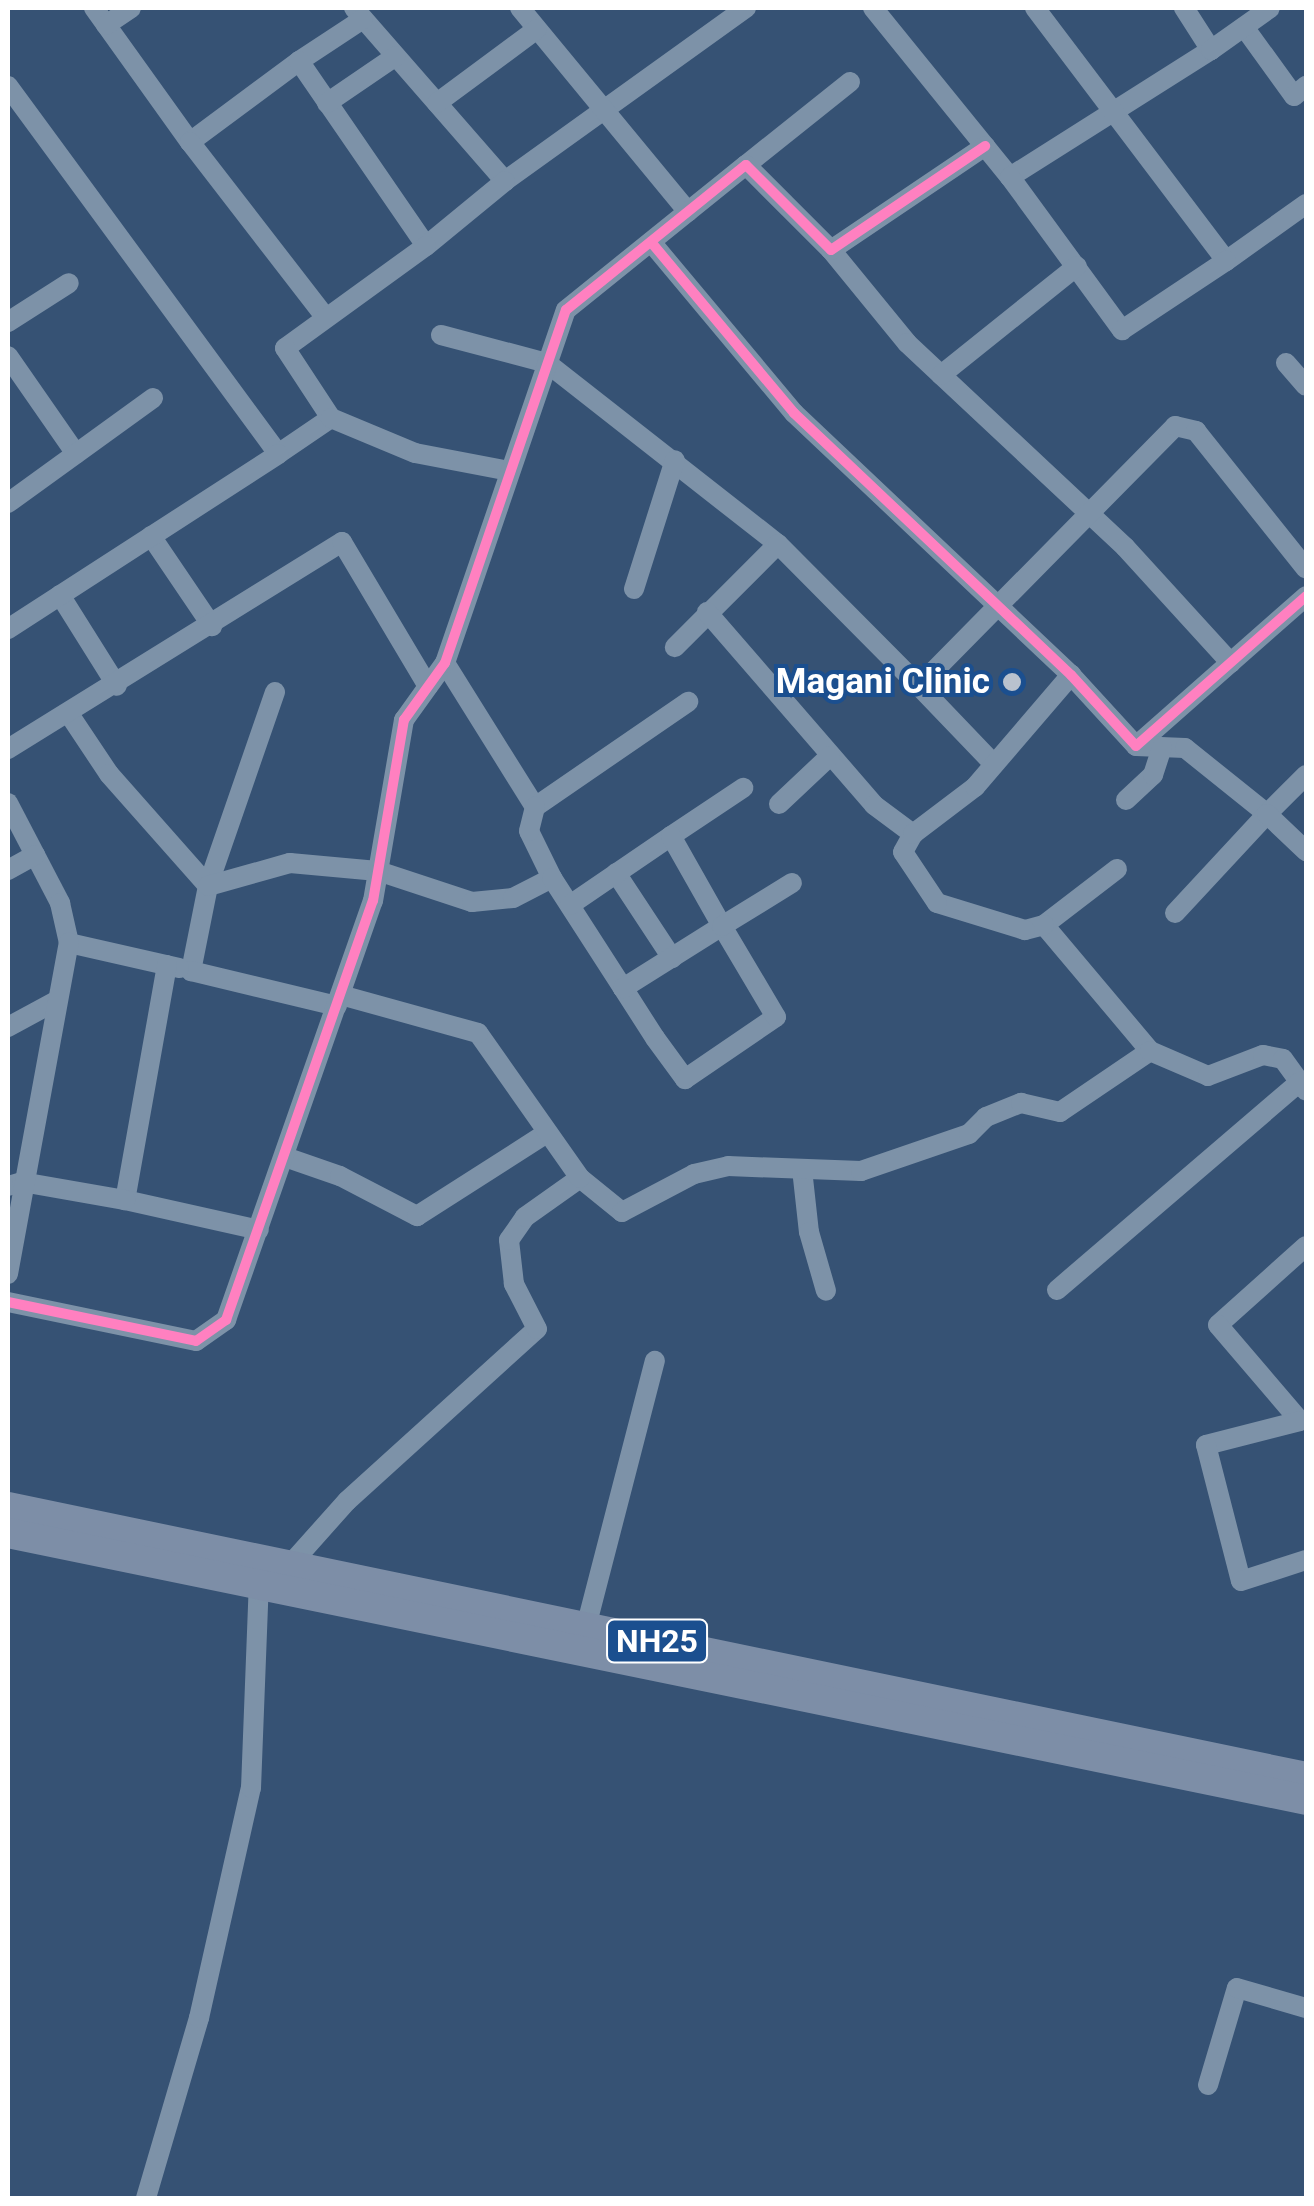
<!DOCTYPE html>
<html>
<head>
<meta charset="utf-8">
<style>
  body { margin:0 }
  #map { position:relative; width:1314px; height:2206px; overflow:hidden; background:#365274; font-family:Roboto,sans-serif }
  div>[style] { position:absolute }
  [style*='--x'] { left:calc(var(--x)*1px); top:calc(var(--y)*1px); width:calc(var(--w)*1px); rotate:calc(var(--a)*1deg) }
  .street>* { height:20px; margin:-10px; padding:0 10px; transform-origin:10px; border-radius:10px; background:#7d92a8 }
  .primary>* { height:30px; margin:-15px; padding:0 15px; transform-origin:15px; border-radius:15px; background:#7d8ea7 }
  .cycleway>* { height:10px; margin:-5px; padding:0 5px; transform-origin:5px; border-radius:5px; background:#ff80c0 }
  .dots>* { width:28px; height:28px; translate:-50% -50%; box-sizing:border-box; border:5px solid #1b4f8f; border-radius:50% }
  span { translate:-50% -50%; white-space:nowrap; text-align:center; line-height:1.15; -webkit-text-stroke:8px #1b4f8f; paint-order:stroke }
  .shield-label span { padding:2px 8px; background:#1b4f8f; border:2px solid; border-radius:8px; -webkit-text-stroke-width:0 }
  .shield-label { font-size:32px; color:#fff; font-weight:700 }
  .poi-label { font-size:35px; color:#fff; font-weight:700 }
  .right { translate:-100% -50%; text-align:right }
  .frame { position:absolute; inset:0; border:10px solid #fff; pointer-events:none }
</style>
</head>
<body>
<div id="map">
  <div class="street">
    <i style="--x:94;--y:8;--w:165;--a:54.4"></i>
    <i style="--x:190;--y:142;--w:136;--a:-36.6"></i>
    <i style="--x:354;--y:8;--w:230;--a:48.9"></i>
    <i style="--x:505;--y:181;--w:297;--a:-35.7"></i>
    <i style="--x:520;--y:8;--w:264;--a:50.5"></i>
    <i style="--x:873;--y:8;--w:218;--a:51"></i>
    <i style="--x:1010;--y:177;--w:238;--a:-32.3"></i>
    <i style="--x:1211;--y:50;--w:50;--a:-122.7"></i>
    <i style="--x:1035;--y:8;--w:317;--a:52.9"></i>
    <i style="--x:1226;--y:261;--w:98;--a:-35.5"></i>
    <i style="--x:363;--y:19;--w:77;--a:146.7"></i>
    <i style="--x:299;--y:61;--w:224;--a:55.5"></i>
    <i style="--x:426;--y:246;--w:102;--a:-39.4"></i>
    <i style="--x:106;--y:25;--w:30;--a:-34"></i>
    <i style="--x:1244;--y:27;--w:85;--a:54.1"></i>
    <i style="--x:1294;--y:96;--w:16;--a:-40"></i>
    <i style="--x:1211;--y:50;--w:72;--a:-35.4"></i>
    <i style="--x:8;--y:86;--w:456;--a:53.7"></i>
    <i style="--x:278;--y:454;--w:64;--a:-34.2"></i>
    <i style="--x:327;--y:103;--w:83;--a:-34.3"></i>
    <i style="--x:437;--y:103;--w:124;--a:-36.5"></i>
    <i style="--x:190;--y:142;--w:222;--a:52.3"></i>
    <i style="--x:746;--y:165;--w:133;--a:-38.6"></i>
    <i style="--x:1010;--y:177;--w:190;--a:53.8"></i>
    <i style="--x:1122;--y:330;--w:125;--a:-33.6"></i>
    <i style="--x:651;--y:242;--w:223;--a:50.1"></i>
    <i style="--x:794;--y:413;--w:381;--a:43.4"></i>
    <i style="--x:1071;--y:675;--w:96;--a:47.5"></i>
    <i style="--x:1136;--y:746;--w:227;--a:-41.4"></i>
    <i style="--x:426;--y:246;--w:174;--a:144.1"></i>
    <i style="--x:285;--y:348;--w:84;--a:56.7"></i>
    <i style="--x:331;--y:418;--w:91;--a:22.6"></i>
    <i style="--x:415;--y:453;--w:96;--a:10.8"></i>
    <i style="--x:831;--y:250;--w:120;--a:50.7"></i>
    <i style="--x:907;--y:343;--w:299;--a:43.1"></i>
    <i style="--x:1125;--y:547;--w:157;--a:47.6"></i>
    <i style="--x:8;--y:322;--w:72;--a:-32.6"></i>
    <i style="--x:441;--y:335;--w:110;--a:14.8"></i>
    <i style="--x:547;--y:363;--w:293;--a:38.1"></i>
    <i style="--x:778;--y:544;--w:146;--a:135"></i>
    <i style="--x:8;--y:356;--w:119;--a:55.2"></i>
    <i style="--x:1286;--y:363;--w:30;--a:49"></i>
    <i style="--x:941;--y:375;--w:174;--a:-38.7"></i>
    <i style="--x:8;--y:503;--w:179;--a:-35.9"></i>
    <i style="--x:151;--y:536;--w:109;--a:55.9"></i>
    <i style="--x:778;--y:544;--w:200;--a:45.2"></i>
    <i style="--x:919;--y:686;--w:365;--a:-45.4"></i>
    <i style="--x:1175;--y:426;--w:22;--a:13"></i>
    <i style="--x:1196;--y:431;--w:176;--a:51.4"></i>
    <i style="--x:634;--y:589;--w:135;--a:-72.4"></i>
    <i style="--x:60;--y:595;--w:107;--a:57.9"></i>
    <i style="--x:707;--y:612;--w:255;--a:49.1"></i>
    <i style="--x:874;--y:805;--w:49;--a:36.6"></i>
    <i style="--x:8;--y:629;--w:322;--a:-32.9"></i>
    <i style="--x:445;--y:663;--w:170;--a:58"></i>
    <i style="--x:535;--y:807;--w:186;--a:-34.5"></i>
    <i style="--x:919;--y:686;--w:104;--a:46.2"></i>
    <i style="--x:275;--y:692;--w:205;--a:109.1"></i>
    <i style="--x:208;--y:886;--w:87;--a:101.3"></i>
    <i style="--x:191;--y:971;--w:150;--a:13.5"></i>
    <i style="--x:69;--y:714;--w:72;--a:56.3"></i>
    <i style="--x:109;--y:774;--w:149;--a:48.5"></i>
    <i style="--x:208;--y:886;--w:85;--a:-15.7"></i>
    <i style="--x:290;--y:863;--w:88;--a:5.2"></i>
    <i style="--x:378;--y:871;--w:99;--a:18.3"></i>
    <i style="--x:472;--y:902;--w:41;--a:-5.6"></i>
    <i style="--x:513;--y:898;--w:44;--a:-27.1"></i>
    <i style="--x:552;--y:878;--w:52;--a:-116.1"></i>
    <i style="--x:529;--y:831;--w:25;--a:-76"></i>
    <i style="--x:1136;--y:746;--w:49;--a:2.3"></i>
    <i style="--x:1185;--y:748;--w:105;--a:38.8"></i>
    <i style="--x:1267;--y:814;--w:55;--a:-45"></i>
    <i style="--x:8;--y:749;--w:393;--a:-31.8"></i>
    <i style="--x:342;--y:542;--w:168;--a:59.2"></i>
    <i style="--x:1126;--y:800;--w:37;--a:-43"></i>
    <i style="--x:1153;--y:775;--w:29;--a:-72"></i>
    <i style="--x:8;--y:803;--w:113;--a:62.5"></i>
    <i style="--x:60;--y:903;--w:41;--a:77.3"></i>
    <i style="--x:69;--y:943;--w:113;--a:12.8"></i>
    <i style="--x:779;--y:804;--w:70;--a:-43.3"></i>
    <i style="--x:671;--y:836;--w:87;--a:-33.7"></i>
    <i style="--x:1117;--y:869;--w:92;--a:142.5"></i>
    <i style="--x:1044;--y:925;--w:165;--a:49.9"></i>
    <i style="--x:8;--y:870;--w:31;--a:-29"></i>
    <i style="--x:616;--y:873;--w:102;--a:56.6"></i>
    <i style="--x:552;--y:878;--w:131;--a:57.2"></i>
    <i style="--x:623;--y:988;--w:59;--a:57.4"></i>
    <i style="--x:655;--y:1038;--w:51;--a:53.8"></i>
    <i style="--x:685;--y:1079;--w:110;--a:-34.3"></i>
    <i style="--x:776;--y:1017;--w:106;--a:-120.7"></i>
    <i style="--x:722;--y:926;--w:117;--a:147.9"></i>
    <i style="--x:570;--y:905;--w:122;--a:-34.3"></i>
    <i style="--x:671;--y:836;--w:103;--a:60.5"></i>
    <i style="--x:722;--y:926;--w:82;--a:-31.6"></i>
    <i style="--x:1175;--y:913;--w:135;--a:-47.1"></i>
    <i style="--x:1267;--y:814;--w:54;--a:43.5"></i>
    <i style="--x:1044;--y:925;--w:20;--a:165"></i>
    <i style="--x:1025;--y:930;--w:92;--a:-162.9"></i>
    <i style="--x:937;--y:903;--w:61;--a:-123.7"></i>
    <i style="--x:903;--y:852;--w:21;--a:-61"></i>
    <i style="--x:913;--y:834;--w:78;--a:-37.2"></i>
    <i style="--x:975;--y:787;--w:148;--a:-49.4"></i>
    <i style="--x:167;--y:965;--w:239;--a:100.1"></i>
    <i style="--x:125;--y:1200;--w:137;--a:12.6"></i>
    <i style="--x:8;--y:1027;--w:52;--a:-28.5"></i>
    <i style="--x:285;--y:1157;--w:58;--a:19.1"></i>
    <i style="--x:340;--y:1176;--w:87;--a:27.5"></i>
    <i style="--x:417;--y:1216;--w:154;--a:-32.6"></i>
    <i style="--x:802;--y:1169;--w:63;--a:83.7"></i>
    <i style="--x:809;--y:1232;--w:61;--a:73.9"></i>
    <i style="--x:580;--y:1178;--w:54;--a:39"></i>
    <i style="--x:622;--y:1212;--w:81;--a:-27.8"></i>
    <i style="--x:694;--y:1174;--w:35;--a:-13"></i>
    <i style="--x:728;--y:1166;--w:133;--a:2.2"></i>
    <i style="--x:861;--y:1171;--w:114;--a:-18.9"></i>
    <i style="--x:969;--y:1134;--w:24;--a:-45"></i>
    <i style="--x:986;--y:1117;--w:38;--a:-22"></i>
    <i style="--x:1021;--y:1103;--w:40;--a:13"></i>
    <i style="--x:1060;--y:1112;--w:109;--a:-34.1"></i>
    <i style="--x:1150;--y:1051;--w:63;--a:23.3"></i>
    <i style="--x:1208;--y:1076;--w:59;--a:-20.9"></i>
    <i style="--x:1263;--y:1055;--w:20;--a:11"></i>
    <i style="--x:1283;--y:1059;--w:39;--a:54"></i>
    <i style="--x:8;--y:1186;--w:15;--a:-16"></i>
    <i style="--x:22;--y:1182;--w:105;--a:9.9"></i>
    <i style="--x:1306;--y:1246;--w:118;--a:138.1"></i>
    <i style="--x:1218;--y:1325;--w:126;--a:49.5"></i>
    <i style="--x:1300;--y:1421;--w:97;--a:165.7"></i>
    <i style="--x:1206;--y:1445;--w:140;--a:75.6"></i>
    <i style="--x:1241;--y:1581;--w:68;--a:-17.9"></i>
    <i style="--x:8;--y:1274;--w:337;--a:-79.6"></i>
    <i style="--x:1057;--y:1290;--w:320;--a:-40.6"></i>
    <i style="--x:8;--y:1302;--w:192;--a:11.7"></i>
    <i style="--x:196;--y:1341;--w:37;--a:-35"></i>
    <i style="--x:226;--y:1320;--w:444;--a:-70.7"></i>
    <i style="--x:373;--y:901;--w:184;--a:-80.3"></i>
    <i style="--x:404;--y:720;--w:70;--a:-54.3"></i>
    <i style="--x:445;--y:663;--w:373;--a:-71.1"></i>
    <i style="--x:566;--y:310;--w:231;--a:-38.9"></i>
    <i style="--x:746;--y:165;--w:120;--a:45"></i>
    <i style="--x:831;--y:250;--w:186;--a:-34"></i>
    <i style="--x:289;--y:1566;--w:87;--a:-48.3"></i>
    <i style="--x:347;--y:1501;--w:256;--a:-42.2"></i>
    <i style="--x:537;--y:1329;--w:51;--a:-117.1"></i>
    <i style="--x:514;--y:1284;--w:44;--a:-96.5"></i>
    <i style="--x:509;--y:1240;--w:28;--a:-55"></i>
    <i style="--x:525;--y:1217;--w:67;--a:-35.3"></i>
    <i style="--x:580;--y:1178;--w:177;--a:-125.1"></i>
    <i style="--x:478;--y:1033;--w:142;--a:-164.5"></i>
    <i style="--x:586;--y:1627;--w:275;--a:-75.5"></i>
    <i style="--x:1208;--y:2085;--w:101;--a:-73.4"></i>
    <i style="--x:1237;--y:1988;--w:72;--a:16.2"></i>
    <i style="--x:146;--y:2198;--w:188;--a:-73.6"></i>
    <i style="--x:199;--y:2018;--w:236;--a:-77.3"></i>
    <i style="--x:251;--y:1788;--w:205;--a:-87.8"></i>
  </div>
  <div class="primary">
    <i style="--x:8;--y:1507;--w:1326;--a:11.75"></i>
    <i style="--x:8;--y:1533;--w:1325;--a:11.62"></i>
  </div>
  <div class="cycleway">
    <i style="--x:651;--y:242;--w:223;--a:50.1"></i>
    <i style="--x:794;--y:413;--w:381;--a:43.4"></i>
    <i style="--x:1071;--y:675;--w:96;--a:47.5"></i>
    <i style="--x:1136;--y:746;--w:227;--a:-41.4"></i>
    <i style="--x:8;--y:1302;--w:192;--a:11.7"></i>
    <i style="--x:196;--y:1341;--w:37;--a:-35"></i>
    <i style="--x:226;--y:1320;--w:444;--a:-70.7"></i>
    <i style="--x:373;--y:901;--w:184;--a:-80.3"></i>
    <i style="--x:404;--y:720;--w:70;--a:-54.3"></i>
    <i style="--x:445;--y:663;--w:373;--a:-71.1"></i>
    <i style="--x:566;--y:310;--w:231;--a:-38.9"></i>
    <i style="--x:746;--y:165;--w:120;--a:45"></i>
    <i style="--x:831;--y:250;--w:186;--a:-34"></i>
  </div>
  <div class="dots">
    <i style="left:1012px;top:682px;background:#b9c2ce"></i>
  </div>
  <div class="shield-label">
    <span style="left:657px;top:1641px">NH25</span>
  </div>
  <div class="poi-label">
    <span class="right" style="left:990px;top:682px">Magani Clinic</span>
  </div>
  <div class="frame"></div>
</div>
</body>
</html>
